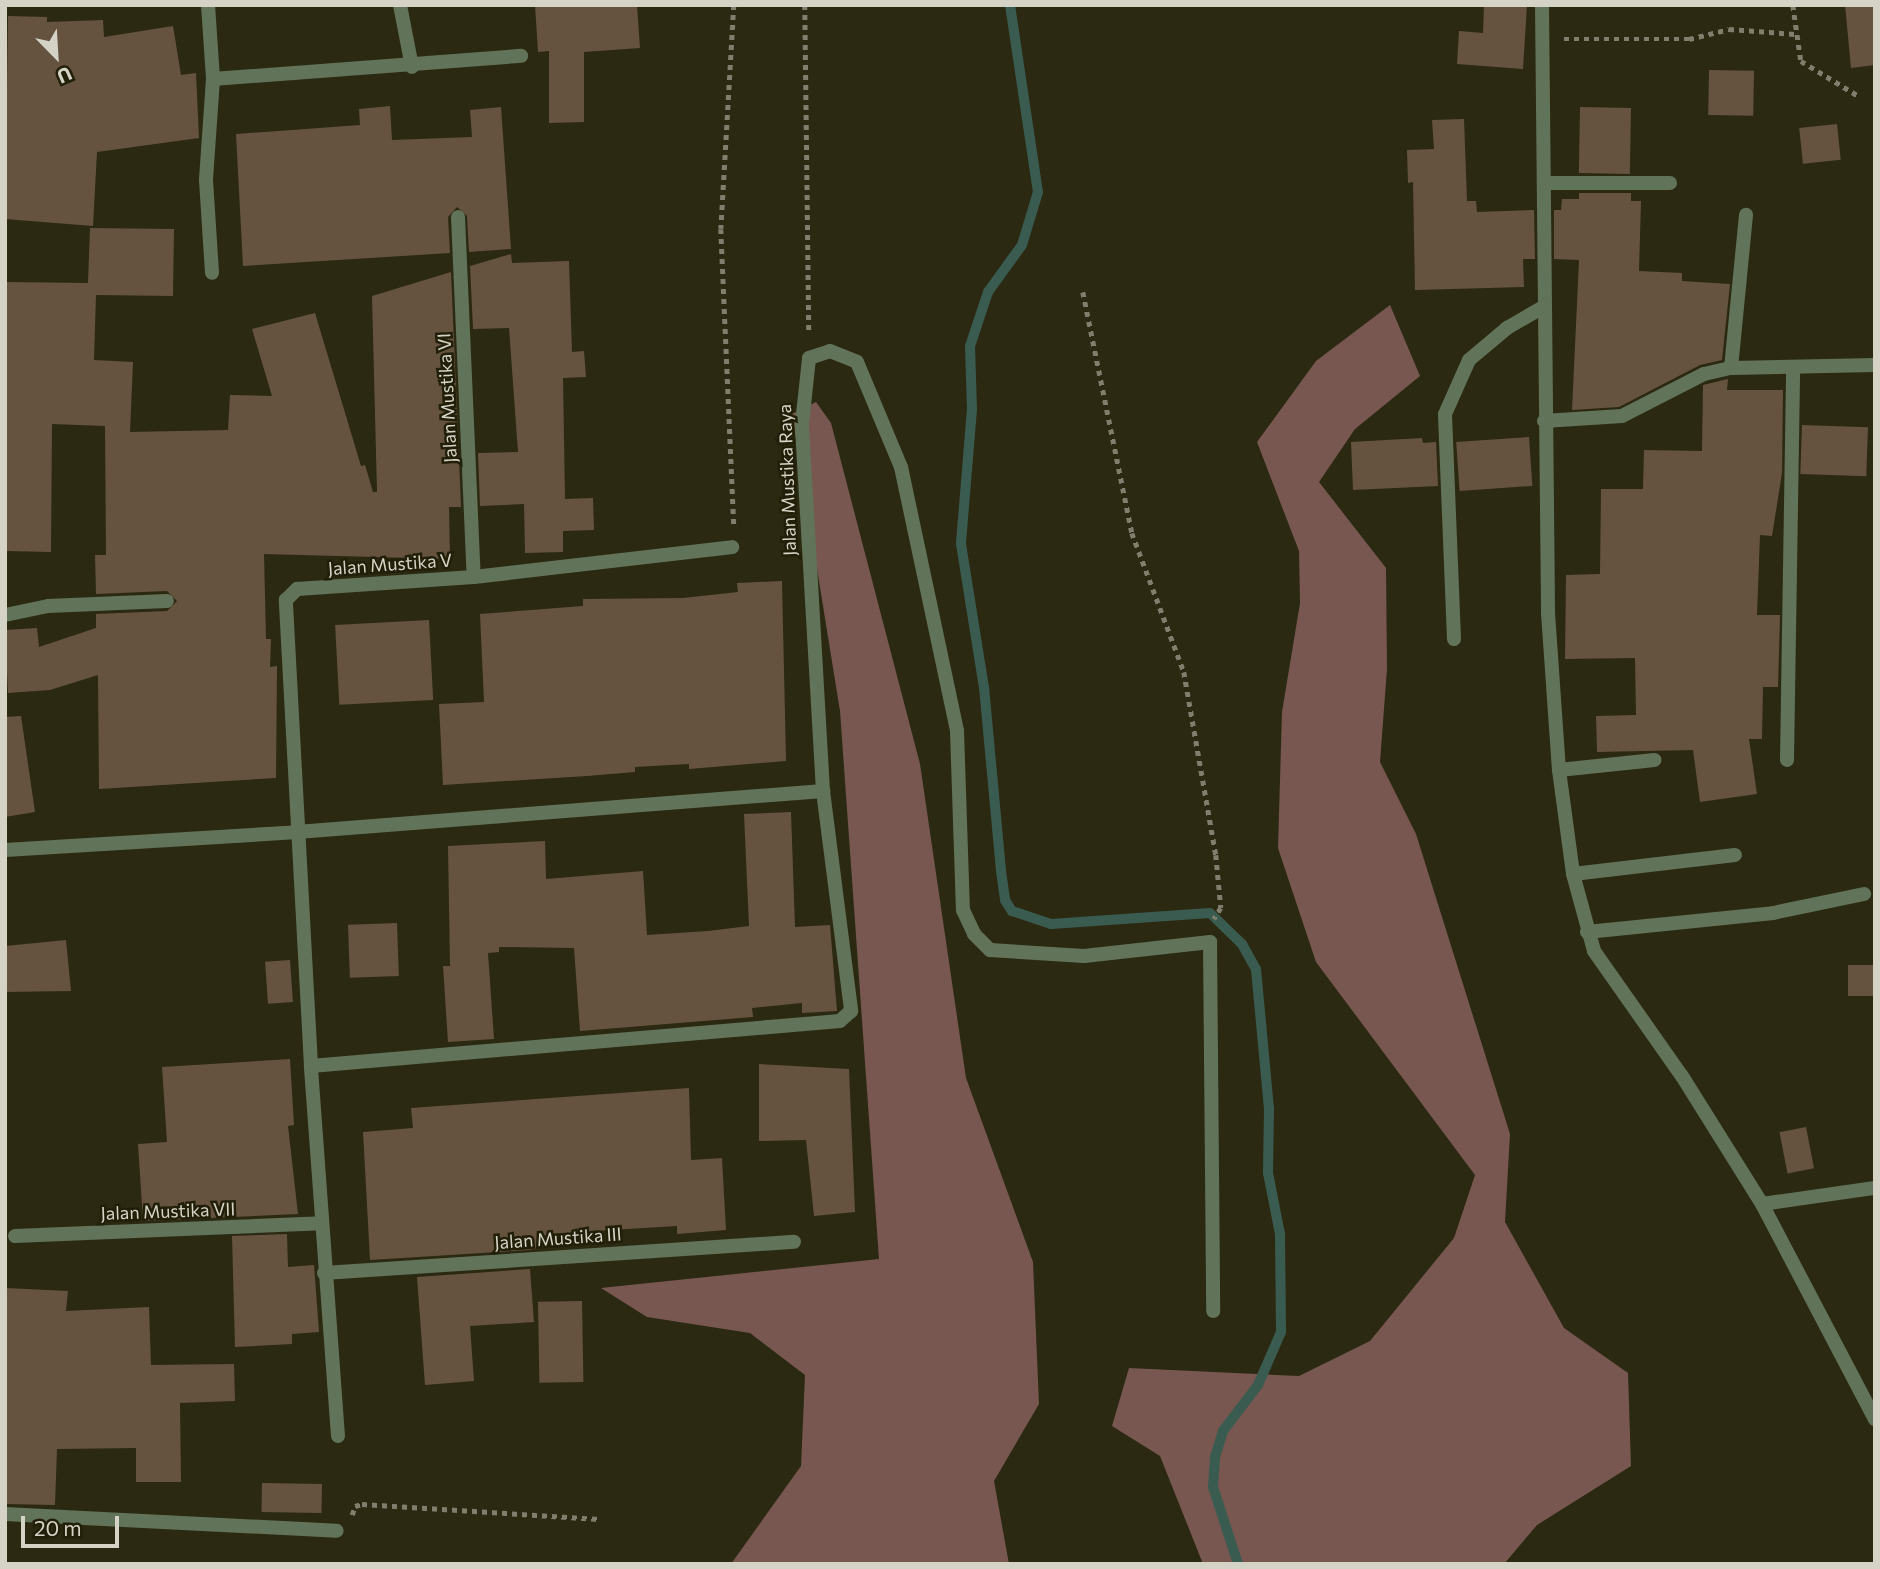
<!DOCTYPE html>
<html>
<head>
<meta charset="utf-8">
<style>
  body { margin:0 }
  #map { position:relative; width:1880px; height:1569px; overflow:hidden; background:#2c2912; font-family:Commissioner,sans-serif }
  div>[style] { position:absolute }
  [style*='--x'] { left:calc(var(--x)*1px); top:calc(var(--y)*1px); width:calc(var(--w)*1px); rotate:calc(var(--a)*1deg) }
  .forest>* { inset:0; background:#775750 }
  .stream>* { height:10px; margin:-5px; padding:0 5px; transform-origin:5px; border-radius:5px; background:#3a5c50 }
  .building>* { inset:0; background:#655340; transform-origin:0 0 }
  .path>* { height:4.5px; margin-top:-2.25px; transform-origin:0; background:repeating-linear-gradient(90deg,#807e6c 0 5px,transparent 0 10px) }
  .lane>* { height:14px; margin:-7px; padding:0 7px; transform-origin:7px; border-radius:7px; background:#617459 }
  .street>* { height:14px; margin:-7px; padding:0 7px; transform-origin:7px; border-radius:7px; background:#617459 }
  span { translate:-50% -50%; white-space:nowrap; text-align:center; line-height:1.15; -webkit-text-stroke:5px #221f08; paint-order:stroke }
  .street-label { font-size:18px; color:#d5d3c6 }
  .frame { position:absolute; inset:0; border:7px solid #d5d3c6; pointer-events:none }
  .north { position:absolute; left:21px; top:21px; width:70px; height:70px; -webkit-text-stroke:5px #221f08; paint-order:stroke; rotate:156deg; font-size:19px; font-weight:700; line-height:28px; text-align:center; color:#d5d3c6 }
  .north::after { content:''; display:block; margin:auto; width:24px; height:32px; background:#d5d3c6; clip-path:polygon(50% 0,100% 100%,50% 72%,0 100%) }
  .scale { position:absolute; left:21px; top:1516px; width:98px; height:32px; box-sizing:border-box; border:4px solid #d5d3c6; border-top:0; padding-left:9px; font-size:21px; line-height:24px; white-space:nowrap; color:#d5d3c6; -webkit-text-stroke:5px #221f08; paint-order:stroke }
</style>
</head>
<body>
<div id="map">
  <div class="forest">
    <i style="clip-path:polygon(1390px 305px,1420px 376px,1355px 429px,1319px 482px,1386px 568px,1387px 669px,1380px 762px,1416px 834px,1510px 1134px,1505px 1222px,1564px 1328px,1628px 1373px,1631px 1466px,1537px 1525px,1504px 1564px,1203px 1564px,1160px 1456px,1112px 1426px,1129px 1368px,1299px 1376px,1370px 1341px,1454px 1238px,1475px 1175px,1316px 962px,1278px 848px,1282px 712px,1300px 603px,1299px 551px,1257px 442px,1316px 361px)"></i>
    <i style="clip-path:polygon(816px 402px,831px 423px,920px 764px,966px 1078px,1033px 1262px,1039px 1404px,994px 1481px,1009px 1564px,731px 1564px,801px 1466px,805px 1375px,750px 1333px,647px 1317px,601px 1288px,879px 1259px,840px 711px,792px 414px)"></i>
  </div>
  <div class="stream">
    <i style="--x:1010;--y:5;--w:189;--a:81.5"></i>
    <i style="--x:1038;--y:192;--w:55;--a:106.8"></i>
    <i style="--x:1022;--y:245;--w:58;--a:125.9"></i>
    <i style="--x:988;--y:292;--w:57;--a:108.4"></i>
    <i style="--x:970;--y:346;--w:63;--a:88.2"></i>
    <i style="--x:972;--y:409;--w:135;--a:94.7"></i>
    <i style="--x:961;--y:544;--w:145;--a:80.9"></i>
    <i style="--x:984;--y:687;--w:185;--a:84.7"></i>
    <i style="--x:1001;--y:871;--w:29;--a:82"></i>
    <i style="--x:1005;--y:900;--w:13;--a:58"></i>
    <i style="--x:1012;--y:911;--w:41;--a:18.4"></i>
    <i style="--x:1051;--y:924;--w:159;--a:-4"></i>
    <i style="--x:1210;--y:913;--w:45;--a:44.1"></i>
    <i style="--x:1242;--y:944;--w:29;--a:61"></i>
    <i style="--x:1256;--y:969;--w:140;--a:84.7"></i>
    <i style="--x:1269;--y:1108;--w:65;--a:90.9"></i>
    <i style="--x:1268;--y:1173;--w:62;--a:78.9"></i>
    <i style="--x:1280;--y:1234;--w:98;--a:89.4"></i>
    <i style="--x:1281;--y:1332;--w:58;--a:113.5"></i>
    <i style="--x:1258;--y:1385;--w:58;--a:127.3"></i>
    <i style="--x:1223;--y:1431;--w:28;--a:107"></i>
    <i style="--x:1215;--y:1458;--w:29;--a:94"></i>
    <i style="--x:1213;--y:1487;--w:81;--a:72"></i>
  </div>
  <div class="building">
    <i style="clip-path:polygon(535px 5px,637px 5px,640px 48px,584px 52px,584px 122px,549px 123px,549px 51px,538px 52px)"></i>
    <i style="clip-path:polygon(1484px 5px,1527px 5px,1523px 69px,1457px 64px,1459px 31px,1483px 33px)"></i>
    <i style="clip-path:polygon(1845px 5px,1875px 5px,1875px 65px,1851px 68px)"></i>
    <i style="clip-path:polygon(8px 16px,47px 17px,47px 22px,103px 20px,104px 37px,173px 26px,181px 75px,196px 73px,199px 138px,97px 152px,93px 226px,5px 219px)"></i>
    <i style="left:1709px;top:70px;width:45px;height:45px;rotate:1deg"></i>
    <i style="clip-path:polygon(390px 106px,392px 140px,472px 137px,470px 110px,501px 107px,511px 249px,469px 252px,467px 216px,457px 207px,448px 217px,450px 253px,243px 266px,236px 134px,360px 125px,359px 109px)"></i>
    <i style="left:1580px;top:107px;width:51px;height:66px;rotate:1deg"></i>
    <i style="clip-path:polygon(1464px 119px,1467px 201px,1476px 201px,1477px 212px,1534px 210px,1535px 259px,1523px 259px,1524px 287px,1415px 290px,1413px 182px,1408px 183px,1407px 150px,1434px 149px,1432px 120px)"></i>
    <i style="left:1837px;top:124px;width:36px;height:38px;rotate:84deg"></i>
    <i style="clip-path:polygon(1579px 193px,1631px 193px,1631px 201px,1641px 201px,1639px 271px,1682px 273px,1682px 281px,1730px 284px,1722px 360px,1700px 365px,1619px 407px,1572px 410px,1579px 260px,1554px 259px,1554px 210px,1561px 210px,1562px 199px,1579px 199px)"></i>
    <i style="clip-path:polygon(90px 228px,174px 229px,173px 296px,96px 295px,94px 360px,133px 362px,130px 432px,228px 430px,230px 395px,272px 396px,252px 329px,315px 313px,361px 466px,365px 465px,373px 492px,377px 492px,372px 296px,451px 272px,461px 507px,449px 507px,450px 559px,264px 554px,266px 639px,271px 639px,270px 667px,277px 666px,276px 778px,99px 789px,98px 675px,50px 690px,8px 693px,5px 630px,37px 628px,39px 647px,96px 628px,96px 614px,167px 611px,177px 601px,167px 591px,96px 594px,95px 555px,106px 555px,105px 426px,52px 424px,51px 552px,5px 551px,5px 282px,88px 283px)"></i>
    <i style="clip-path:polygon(511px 254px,512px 263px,569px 261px,572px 352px,584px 351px,586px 377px,563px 378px,565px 499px,593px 498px,594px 530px,563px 531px,563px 552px,525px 553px,524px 504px,480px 506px,478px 453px,518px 452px,509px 328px,473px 329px,470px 266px)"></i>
    <i style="clip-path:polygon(1728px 379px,1727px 390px,1783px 390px,1782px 473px,1772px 536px,1760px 535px,1757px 615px,1780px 615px,1778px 687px,1763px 687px,1762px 739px,1749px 739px,1757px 794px,1700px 802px,1693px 750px,1597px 752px,1596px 716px,1636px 715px,1635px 658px,1565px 659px,1566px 575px,1600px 574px,1601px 489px,1643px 489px,1644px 450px,1702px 451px,1703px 385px)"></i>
    <i style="left:1802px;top:425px;width:66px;height:49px;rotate:2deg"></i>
    <i style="left:1529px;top:437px;width:49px;height:73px;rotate:86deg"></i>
    <i style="clip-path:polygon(1422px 438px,1423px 443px,1436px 442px,1438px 486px,1353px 490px,1351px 442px)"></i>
    <i style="clip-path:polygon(782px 581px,786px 761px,689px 769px,689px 764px,635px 767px,635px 772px,587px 776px,443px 785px,439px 704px,484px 702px,480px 614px,583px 606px,583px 599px,683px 598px,738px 592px,737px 583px)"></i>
    <i style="left:429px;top:620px;width:80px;height:94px;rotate:87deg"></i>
    <i style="clip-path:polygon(21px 716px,35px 812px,5px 817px,5px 717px)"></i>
    <i style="clip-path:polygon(791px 812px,795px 927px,830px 925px,837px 1011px,802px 1013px,802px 1003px,752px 1008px,753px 1017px,580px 1031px,574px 948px,499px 947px,499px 952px,488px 953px,494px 1039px,448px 1042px,443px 966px,450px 966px,448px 846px,545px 841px,546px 879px,643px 871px,647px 935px,708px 931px,749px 926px,744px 814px)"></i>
    <i style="left:397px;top:923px;width:53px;height:49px;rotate:88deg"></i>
    <i style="clip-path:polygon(66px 940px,71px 991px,5px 992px,5px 946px)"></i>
    <i style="left:290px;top:960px;width:42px;height:25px;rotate:86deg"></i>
    <i style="left:1875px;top:965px;width:31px;height:27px;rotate:90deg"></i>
    <i style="clip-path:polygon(290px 1059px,294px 1125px,288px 1126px,298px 1214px,143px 1221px,138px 1144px,167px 1142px,162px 1067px)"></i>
    <i style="clip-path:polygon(759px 1064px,849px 1069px,855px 1212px,814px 1216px,806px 1140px,759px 1141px)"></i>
    <i style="clip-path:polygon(689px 1088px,691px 1160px,722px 1158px,726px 1230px,677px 1234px,677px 1226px,594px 1231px,595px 1239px,548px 1242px,548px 1246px,529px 1250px,370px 1260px,363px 1132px,413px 1128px,411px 1108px)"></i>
    <i style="left:1806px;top:1127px;width:42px;height:27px;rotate:79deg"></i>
    <i style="clip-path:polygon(287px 1234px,288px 1267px,314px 1265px,319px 1332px,292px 1334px,292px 1344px,235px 1347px,232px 1236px)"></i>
    <i style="clip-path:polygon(530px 1269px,534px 1322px,470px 1326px,474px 1381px,425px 1385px,417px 1277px)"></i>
    <i style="clip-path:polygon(6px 1288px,68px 1291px,66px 1311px,149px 1307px,151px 1365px,234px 1364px,235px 1401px,180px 1403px,181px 1482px,136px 1482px,136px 1448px,57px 1449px,55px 1505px,5px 1504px)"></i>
    <i style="left:582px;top:1301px;width:81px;height:44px;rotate:89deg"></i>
    <i style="left:262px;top:1483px;width:60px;height:29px;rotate:1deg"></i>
  </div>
  <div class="path">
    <i style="--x:734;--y:5;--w:224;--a:93.3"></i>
    <i style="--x:721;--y:229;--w:296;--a:87.5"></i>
    <i style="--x:805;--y:5;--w:328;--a:89.3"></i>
    <i style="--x:1793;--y:5;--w:57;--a:81.9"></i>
    <i style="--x:1801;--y:61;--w:66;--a:31.3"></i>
    <i style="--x:1564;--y:39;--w:125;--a:0"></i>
    <i style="--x:1689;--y:39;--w:41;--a:-14"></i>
    <i style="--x:1729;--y:29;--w:66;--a:4.3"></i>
    <i style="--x:1083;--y:292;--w:246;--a:78.5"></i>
    <i style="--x:1132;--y:533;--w:148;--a:69.5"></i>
    <i style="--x:1184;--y:672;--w:186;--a:80.1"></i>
    <i style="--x:1216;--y:855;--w:53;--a:84.6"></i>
    <i style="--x:1221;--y:908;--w:13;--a:122"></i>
    <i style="--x:352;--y:1515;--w:9;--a:-72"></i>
    <i style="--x:355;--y:1506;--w:7;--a:-16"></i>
    <i style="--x:362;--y:1504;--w:237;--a:3.6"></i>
  </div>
  <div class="lane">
    <i style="--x:1559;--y:770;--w:96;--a:-6"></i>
    <i style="--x:823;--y:791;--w:368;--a:-93.3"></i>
    <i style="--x:802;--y:424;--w:66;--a:-83.9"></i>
    <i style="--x:809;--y:358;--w:22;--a:-18"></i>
    <i style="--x:830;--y:351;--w:29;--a:22"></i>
    <i style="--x:857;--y:362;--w:114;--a:67.3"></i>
    <i style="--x:901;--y:467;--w:270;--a:78"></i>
    <i style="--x:957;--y:731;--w:179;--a:88.1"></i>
    <i style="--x:963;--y:910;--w:26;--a:65"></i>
    <i style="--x:974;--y:934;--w:23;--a:45"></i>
    <i style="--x:990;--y:950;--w:94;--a:3.7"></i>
    <i style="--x:1084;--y:956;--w:127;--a:-6.3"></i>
    <i style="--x:1210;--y:942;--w:369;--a:89.5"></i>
    <i style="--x:1762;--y:1204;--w:114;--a:-8.1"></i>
  </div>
  <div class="street">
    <i style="--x:208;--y:5;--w:74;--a:86.1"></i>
    <i style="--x:213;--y:79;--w:101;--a:94"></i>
    <i style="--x:206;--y:180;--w:93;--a:86.3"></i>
    <i style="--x:400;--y:5;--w:63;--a:79"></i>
    <i style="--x:1542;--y:5;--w:608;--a:89.43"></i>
    <i style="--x:1548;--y:613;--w:157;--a:86"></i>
    <i style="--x:1559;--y:770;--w:105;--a:82.3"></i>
    <i style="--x:1573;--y:874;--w:80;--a:74.7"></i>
    <i style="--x:1594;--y:951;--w:153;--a:54.9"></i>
    <i style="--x:1682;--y:1076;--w:151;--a:58"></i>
    <i style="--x:1762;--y:1204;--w:243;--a:62.3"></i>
    <i style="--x:213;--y:79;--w:309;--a:-4.3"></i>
    <i style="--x:1545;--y:183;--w:125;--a:0"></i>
    <i style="--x:458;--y:217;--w:360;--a:87.5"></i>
    <i style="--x:1731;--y:368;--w:154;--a:-84.4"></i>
    <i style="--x:1544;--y:421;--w:78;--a:-3.7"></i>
    <i style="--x:1622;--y:416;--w:92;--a:-27.1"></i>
    <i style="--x:1704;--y:374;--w:28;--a:-13"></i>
    <i style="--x:1731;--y:368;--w:144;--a:-1.2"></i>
    <i style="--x:5;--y:615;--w:44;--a:-11.8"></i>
    <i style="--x:48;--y:606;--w:119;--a:-2.4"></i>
    <i style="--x:1454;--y:639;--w:225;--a:-92.3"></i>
    <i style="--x:1445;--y:414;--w:59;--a:-66"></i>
    <i style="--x:1469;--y:360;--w:50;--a:-40.1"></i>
    <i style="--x:1507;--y:328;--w:44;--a:-30.1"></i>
    <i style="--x:1787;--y:760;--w:392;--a:-89.1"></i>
    <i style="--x:5;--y:850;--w:293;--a:-3.5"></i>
    <i style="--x:297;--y:832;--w:528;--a:-4.46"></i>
    <i style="--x:823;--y:791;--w:222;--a:82.7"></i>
    <i style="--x:851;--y:1011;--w:15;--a:138"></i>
    <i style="--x:840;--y:1021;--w:531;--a:175.14"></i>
    <i style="--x:1573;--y:874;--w:163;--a:-6.7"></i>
    <i style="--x:1587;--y:932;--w:187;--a:-5.8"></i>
    <i style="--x:1773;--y:913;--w:93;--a:-11.8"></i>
    <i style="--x:15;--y:1236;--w:307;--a:-2.4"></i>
    <i style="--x:324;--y:1273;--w:471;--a:-3.8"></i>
    <i style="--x:338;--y:1436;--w:371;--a:-94.2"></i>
    <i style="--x:311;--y:1066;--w:467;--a:-93.1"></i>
    <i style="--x:286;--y:600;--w:16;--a:-45"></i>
    <i style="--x:297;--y:589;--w:177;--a:-3.9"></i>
    <i style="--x:474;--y:577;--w:260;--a:-6.6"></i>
    <i style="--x:5;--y:1514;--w:332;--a:2.9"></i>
  </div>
  <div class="street-label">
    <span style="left:447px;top:398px;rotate:-93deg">Jalan Mustika VI</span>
    <span style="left:787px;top:480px;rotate:-92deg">Jalan Mustika Raya</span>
    <span style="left:390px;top:564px;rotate:-4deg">Jalan Mustika V</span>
    <span style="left:168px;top:1211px;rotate:-2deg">Jalan Mustika VII</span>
    <span style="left:558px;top:1238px;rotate:-4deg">Jalan Mustika III</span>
  </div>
  <div class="frame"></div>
  <div class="north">U</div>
  <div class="scale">20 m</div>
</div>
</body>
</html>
